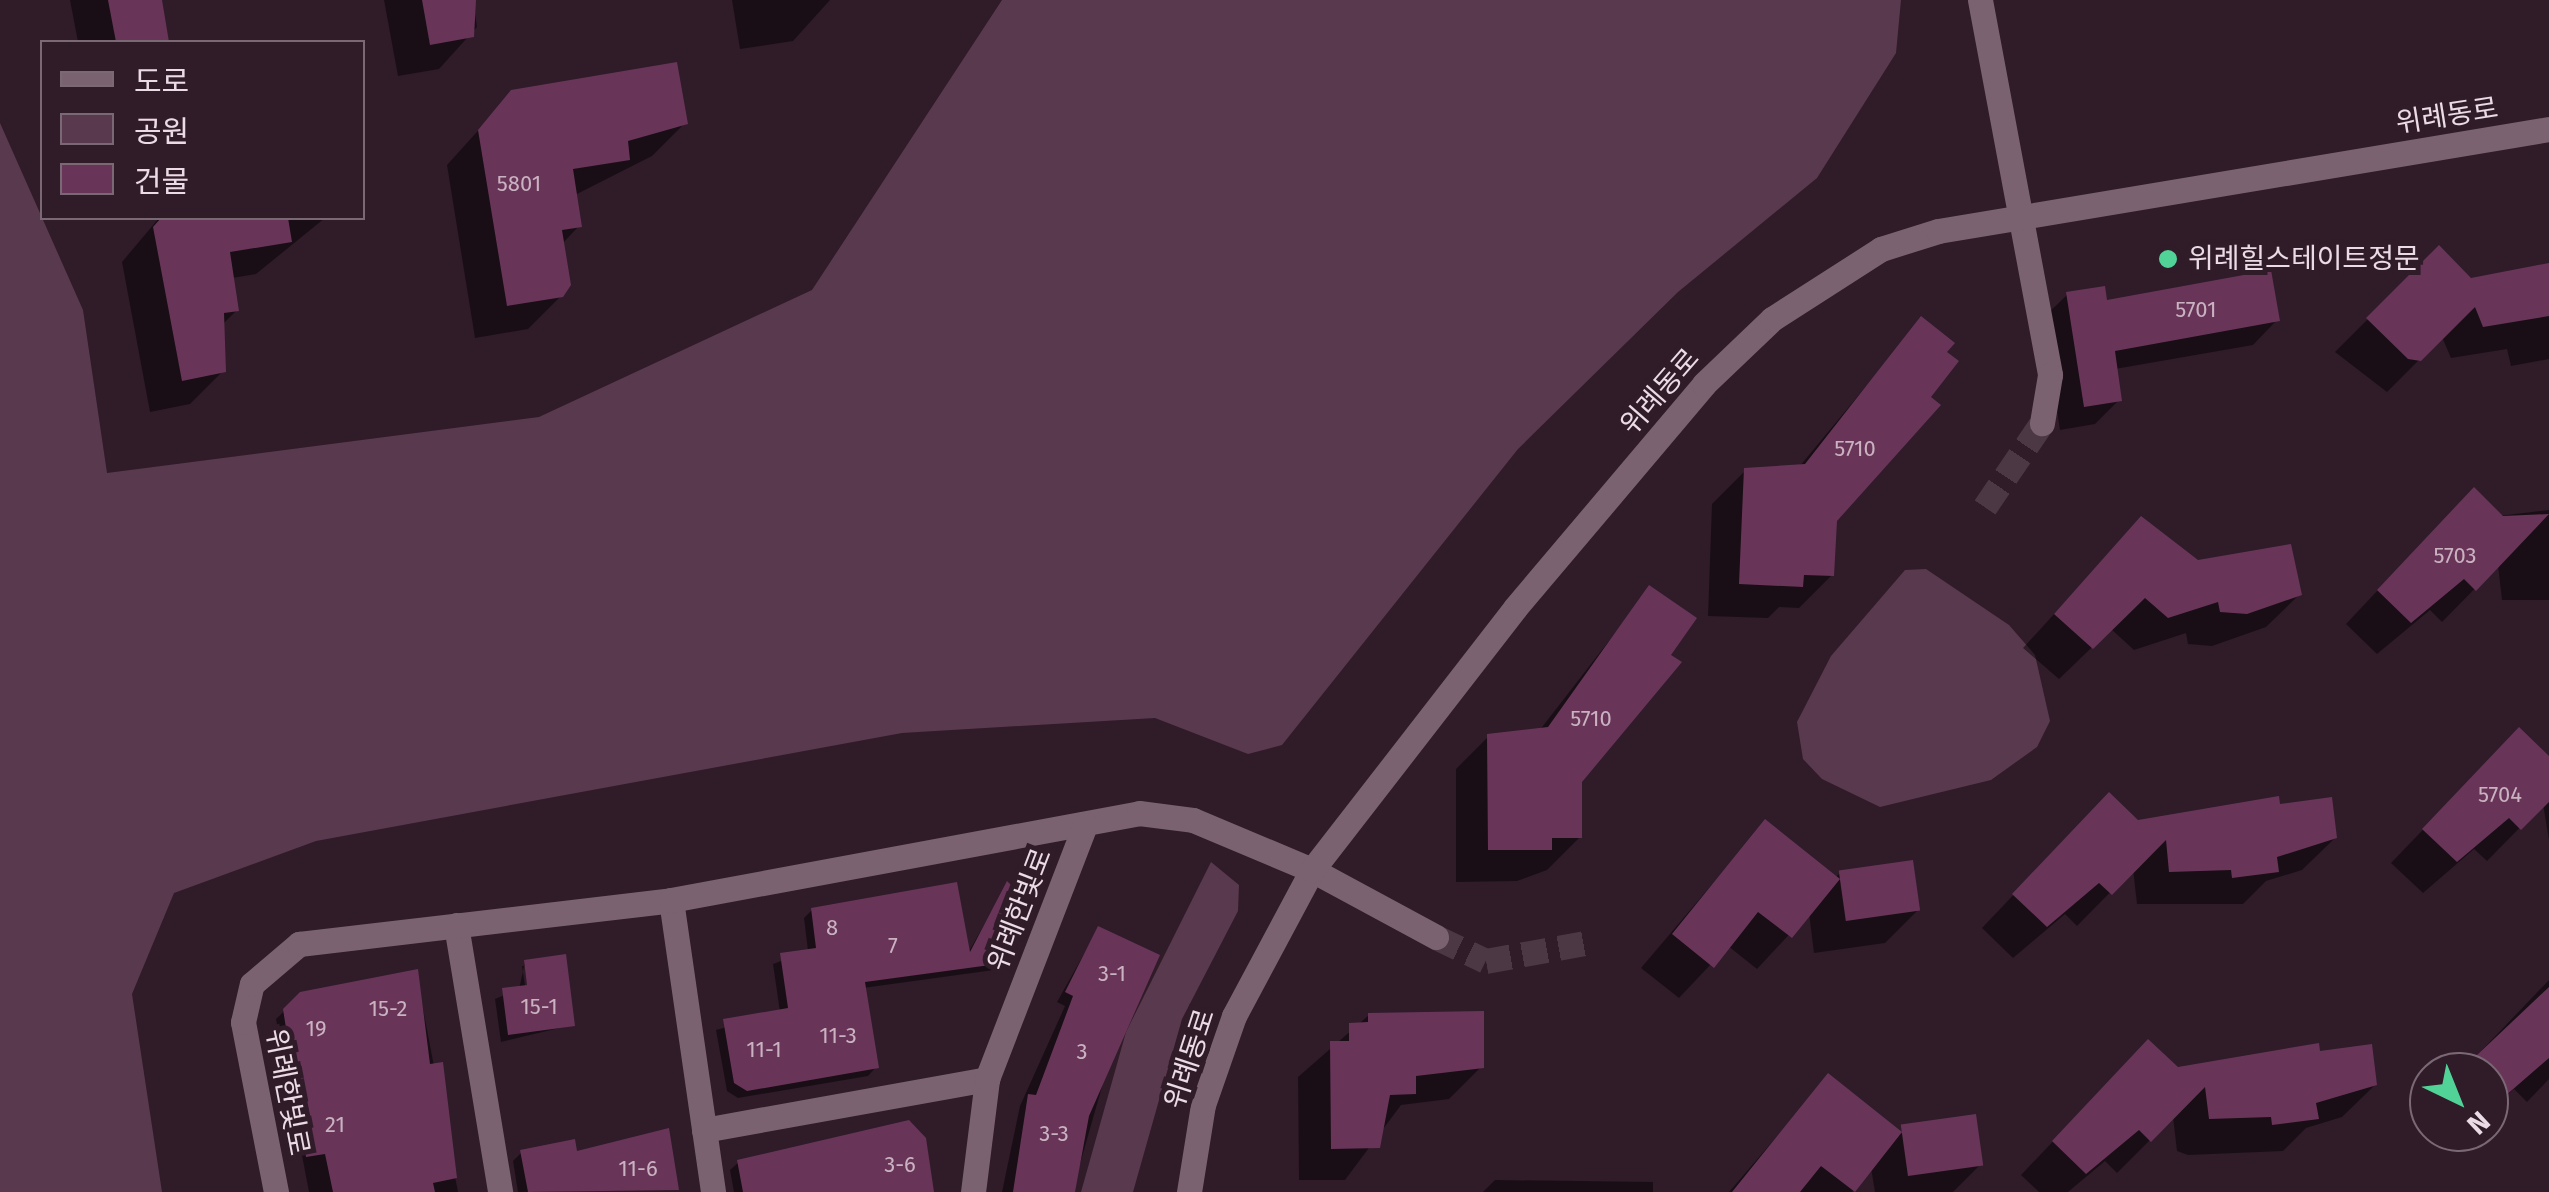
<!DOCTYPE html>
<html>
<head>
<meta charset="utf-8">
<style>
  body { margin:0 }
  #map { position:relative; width:2549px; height:1192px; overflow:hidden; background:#301b29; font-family:"Fira Sans","Noto Sans KR",sans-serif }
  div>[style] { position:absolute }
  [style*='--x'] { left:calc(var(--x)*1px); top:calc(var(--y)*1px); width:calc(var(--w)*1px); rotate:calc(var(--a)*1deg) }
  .green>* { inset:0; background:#59394e }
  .shadow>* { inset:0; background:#0007 }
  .building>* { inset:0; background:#683559; transform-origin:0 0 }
  .minor-tunnel>* { height:25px; margin-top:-12.5px; transform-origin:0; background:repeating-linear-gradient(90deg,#4c3845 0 25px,transparent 0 37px) }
  .minor>* { height:25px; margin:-12.5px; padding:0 12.5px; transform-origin:12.5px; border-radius:12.5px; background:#7a6271 }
  .dots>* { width:28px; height:28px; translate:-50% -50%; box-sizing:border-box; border:5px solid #301b29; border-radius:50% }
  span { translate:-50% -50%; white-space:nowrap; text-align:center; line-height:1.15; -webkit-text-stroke:10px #301b29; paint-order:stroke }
  .number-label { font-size:22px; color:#cab2c1 }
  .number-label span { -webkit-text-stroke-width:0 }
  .street-label { font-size:28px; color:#eadbe4 }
  .poi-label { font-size:28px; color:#eadbe4 }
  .left { translate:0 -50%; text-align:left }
  .legend { position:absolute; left:40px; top:40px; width:325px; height:180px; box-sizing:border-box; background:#301b29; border:2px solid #7a6874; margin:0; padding:12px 18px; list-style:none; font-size:30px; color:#eadbe4 }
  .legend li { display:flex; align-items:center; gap:20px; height:50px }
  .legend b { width:50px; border:2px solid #7a6874 }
  .north { position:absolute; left:2409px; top:1052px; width:100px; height:100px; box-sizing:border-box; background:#301b29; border:2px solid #7a6874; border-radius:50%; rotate:137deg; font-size:28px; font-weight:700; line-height:40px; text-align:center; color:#eadbe4 }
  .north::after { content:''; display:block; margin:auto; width:35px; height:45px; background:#51d397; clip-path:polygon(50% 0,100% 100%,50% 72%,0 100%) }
</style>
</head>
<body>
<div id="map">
  <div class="green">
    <i style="clip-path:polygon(1002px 0,1901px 0,1896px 53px,1817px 178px,1678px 292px,1518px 449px,1282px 745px,1248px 754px,1155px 718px,902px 733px,316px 841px,174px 893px,132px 994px,162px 1192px,0 1192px,0 123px,83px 310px,107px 473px,539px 417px,812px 290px)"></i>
    <i style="clip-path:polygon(1926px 569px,2009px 625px,2035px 655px,2050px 721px,2037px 747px,1991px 780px,1880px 807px,1822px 779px,1803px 759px,1797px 722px,1831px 656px,1905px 570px)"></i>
    <i style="clip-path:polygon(1211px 862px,1239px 885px,1238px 911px,1182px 1019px,1133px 1192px,1081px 1192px,1126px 1032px)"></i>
  </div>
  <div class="shadow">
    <i style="clip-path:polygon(70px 0,161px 0,166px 39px,78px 42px)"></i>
    <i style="clip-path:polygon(384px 0,473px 0,477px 27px,439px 69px,398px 76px)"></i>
    <i style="clip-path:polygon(732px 0,830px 0,793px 41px,740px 49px)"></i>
    <i style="clip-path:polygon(513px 92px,685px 123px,652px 156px,575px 195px,579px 226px,562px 244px,561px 296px,528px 329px,475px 338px,447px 165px)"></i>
    <i style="clip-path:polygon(159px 218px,325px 218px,256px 274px,232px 278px,237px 310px,222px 325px,223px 371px,190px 404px,150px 412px,122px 262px)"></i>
    <i style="clip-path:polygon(2439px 248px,2470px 281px,2549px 266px,2549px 359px,2511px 366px,2507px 349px,2451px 358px,2442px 337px,2387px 392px,2335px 352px)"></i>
    <i style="clip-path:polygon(2068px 294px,2105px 303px,2277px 320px,2253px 345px,2115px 369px,2119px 400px,2095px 424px,2060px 430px,2043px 318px)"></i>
    <i style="clip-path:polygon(1921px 320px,1943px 353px,1927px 398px,1938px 405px,1834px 520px,1832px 575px,1799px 608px,1779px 607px,1768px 618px,1708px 616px,1712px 504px,1745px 471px,1799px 467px)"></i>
    <i style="clip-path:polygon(2549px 510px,2549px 600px,2502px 600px,2498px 565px,2442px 622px,2430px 610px,2377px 654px,2346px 624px,2441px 523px)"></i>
    <i style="clip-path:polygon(2141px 519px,2197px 562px,2299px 595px,2266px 627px,2212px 646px,2188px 644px,2186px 633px,2134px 650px,2111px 629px,2059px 679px,2023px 648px)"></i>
    <i style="clip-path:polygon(1650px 588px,1580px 781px,1580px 837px,1547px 870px,1517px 881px,1456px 882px,1456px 769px,1488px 737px,1539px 731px)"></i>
    <i style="clip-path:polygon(2549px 758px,2549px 840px,2543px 804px,2487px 861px,2474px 849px,2423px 893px,2391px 863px,2487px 763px)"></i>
    <i style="clip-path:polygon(2278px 807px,2335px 838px,2302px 870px,2266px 881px,2243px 904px,2137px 904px,2133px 869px,2077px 926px,2065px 914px,2013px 958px,1982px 928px,2077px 828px)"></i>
    <i style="clip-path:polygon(1765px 822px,1835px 878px,1841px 872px,1917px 911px,1885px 943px,1814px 953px,1809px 913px,1757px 969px,1728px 946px,1679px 998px,1641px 968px)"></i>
    <i style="clip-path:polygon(1007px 885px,1003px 962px,994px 970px,863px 988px,876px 1067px,868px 1076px,738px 1098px,727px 1091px,716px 1030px,780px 1012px,773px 964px,808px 951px,804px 918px,812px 910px,968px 953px)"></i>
    <i style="clip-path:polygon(1098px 929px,1121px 1020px,1072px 1192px,1002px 1192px,1020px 1106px,1065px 1006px,1057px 1002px)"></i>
    <i style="clip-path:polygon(evenodd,525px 962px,572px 1025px,501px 1042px,495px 999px,519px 989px,525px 962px,522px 966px,527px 966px,532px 997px,527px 998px,522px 966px)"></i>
    <i style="clip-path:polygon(416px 972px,458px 1192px,309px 1192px,276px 1019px,301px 995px)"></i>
    <i style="clip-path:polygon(2549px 980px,2549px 1079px,2527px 1102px,2514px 1089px,2489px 1111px,2489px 1072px,2461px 1072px)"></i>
    <i style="clip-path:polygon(1369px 1015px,1481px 1067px,1449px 1099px,1401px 1105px,1345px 1180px,1299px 1180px,1298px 1077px)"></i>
    <i style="clip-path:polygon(2318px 1054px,2375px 1085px,2342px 1117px,2306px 1128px,2283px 1151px,2188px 1155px,2177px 1151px,2173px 1117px,2117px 1173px,2105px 1161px,2068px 1192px,2039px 1192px,2021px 1175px,2116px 1075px)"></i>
    <i style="clip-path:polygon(1829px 1076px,1898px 1132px,1980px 1165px,1953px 1192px,1875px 1192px,1871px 1168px,1852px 1192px,1729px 1192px)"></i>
    <i style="clip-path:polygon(521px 1153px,575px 1154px,677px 1189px,518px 1192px,513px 1161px)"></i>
    <i style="clip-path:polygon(739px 1162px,932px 1192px,734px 1192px,730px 1170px)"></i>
    <i style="clip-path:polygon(1495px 1180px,1653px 1182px,1653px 1192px,1483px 1192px)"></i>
  </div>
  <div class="building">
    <i style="clip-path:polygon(108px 0,162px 0,169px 42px,116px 42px)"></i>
    <i style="clip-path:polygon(422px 0,476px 0,474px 37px,430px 45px)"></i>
    <i style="clip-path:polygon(677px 62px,688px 124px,628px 141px,630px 160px,573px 169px,582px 227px,562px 230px,571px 285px,563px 297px,507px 306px,478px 130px,511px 90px)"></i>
    <i style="clip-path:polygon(161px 218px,288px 218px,292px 242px,230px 252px,239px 311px,224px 313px,226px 372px,182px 381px,153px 227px)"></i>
    <i style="clip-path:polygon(2439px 245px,2471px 278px,2549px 263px,2549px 316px,2483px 327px,2475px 307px,2421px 361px,2408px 359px,2366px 318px)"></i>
    <i style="clip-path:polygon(2271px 270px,2280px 321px,2115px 351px,2122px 401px,2084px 407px,2066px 292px,2105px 286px,2107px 300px)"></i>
    <i style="clip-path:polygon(1921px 316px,1955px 343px,1947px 352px,1959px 361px,1931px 397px,1941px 405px,1837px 521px,1834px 576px,1804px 575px,1803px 587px,1739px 584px,1744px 468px,1805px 464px)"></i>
    <i style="clip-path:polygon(2474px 487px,2503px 516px,2549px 514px,2476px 591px,2464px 579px,2411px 623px,2377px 590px)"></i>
    <i style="clip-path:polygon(2141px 516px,2198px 560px,2291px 544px,2302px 595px,2247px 614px,2220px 612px,2218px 602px,2168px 618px,2145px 598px,2093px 649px,2054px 614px)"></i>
    <i style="clip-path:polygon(1649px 585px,1697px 618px,1671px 655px,1682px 662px,1582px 782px,1582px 838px,1552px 838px,1552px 850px,1488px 850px,1487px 734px,1548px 727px)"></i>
    <i style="clip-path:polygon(2519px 727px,2549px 756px,2549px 802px,2521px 830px,2509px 818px,2457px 862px,2422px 829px)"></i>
    <i style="clip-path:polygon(2109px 792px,2138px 820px,2279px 796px,2280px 804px,2332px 797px,2337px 838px,2277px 857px,2279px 872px,2232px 878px,2231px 870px,2169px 872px,2166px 840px,2112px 895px,2099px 883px,2047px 927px,2012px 894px)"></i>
    <i style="clip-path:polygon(1765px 819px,1840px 879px,1792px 938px,1758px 912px,1714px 968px,1672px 934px)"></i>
    <i style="left:1913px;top:860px;width:51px;height:75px;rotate:82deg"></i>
    <i style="clip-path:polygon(1007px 881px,1031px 905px,1005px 963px,865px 982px,879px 1068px,747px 1091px,734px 1083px,723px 1019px,788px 1008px,780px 953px,816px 948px,811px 908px,957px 882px,970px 952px)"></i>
    <i style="clip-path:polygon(1098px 926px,1160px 955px,1089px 1116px,1075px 1192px,1013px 1192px,1028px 1094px,1036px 1095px,1073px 996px,1065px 992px)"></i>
    <i style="clip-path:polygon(566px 954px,575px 1026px,508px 1035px,502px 988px,527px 985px,524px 960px)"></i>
    <i style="clip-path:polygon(418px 969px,430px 1064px,443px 1062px,457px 1178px,433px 1183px,435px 1192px,333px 1192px,325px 1154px,306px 1157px,283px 1009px,300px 992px)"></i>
    <i style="clip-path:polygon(2549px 987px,2549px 1058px,2489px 1110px,2489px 1072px,2459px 1072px)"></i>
    <i style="clip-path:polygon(1484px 1011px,1484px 1068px,1416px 1076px,1416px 1094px,1390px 1095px,1380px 1148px,1331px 1149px,1330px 1041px,1349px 1041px,1349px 1023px,1368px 1022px,1368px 1013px)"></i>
    <i style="clip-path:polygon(2148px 1039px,2178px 1067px,2319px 1043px,2320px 1051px,2372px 1044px,2377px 1085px,2316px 1103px,2319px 1119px,2272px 1125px,2271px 1117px,2209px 1119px,2205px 1087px,2151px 1142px,2139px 1130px,2086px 1174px,2052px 1141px)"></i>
    <i style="clip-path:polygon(1828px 1073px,1902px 1132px,1855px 1192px,1821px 1166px,1800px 1192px,1732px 1192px)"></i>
    <i style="left:1976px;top:1114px;width:52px;height:76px;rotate:82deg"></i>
    <i style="clip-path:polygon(909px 1120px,926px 1138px,934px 1192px,743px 1192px,737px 1160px)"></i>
    <i style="clip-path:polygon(669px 1128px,679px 1190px,528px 1192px,520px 1150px,575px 1139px,577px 1151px)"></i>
  </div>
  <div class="minor-tunnel">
    <i style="--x:1985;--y:507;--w:102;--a:-55.8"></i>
    <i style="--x:1436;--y:937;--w:55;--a:25.6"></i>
    <i style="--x:1486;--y:961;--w:101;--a:-10.3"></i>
  </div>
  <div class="minor">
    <i style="--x:1980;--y:0;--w:381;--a:79.4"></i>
    <i style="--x:2050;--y:375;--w:49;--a:99.5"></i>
    <i style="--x:671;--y:900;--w:295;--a:81.8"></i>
    <i style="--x:456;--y:925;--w:271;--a:80.6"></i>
    <i style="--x:704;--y:1130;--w:288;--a:-10.2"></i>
    <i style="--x:276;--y:1192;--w:173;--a:-101"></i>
    <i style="--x:243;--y:1022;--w:39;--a:-77"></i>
    <i style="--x:252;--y:984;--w:62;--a:-40.4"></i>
    <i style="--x:299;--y:944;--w:375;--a:-6.7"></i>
    <i style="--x:671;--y:900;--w:476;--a:-10.5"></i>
    <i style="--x:1139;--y:813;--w:54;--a:7.4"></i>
    <i style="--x:1193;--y:820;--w:129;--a:22.8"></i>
    <i style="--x:1312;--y:870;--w:141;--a:28.4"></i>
    <i style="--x:973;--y:1192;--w:114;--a:-82.9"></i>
    <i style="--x:987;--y:1079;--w:272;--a:-68.9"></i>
    <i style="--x:1189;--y:1192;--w:88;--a:-80.9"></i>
    <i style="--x:1203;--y:1105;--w:94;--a:-70.8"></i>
    <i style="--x:1234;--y:1016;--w:166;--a:-61.9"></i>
    <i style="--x:1312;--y:870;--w:331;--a:-52.2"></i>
    <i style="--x:1515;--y:608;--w:293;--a:-49.8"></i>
    <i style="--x:1704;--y:384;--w:94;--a:-43.7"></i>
    <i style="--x:1772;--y:319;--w:130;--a:-32.7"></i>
    <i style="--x:1881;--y:249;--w:60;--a:-17.5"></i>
    <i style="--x:1938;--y:231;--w:619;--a:-9.48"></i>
  </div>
  <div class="dots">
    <i style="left:2168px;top:259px;background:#51d397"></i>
  </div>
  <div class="number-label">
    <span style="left:519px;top:184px">5801</span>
    <span style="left:2196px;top:310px">5701</span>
    <span style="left:1855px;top:449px">5710</span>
    <span style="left:2455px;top:556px">5703</span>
    <span style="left:1591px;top:719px">5710</span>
    <span style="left:2500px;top:795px">5704</span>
    <span style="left:832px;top:928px">8</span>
    <span style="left:893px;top:946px">7</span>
    <span style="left:1112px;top:974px">3-1</span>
    <span style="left:539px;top:1007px">15-1</span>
    <span style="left:388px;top:1009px">15-2</span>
    <span style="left:316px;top:1029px">19</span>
    <span style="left:838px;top:1036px">11-3</span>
    <span style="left:764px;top:1050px">11-1</span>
    <span style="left:1082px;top:1052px">3</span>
    <span style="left:335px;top:1125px">21</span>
    <span style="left:1054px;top:1134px">3-3</span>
    <span style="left:900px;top:1165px">3-6</span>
    <span style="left:638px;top:1169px">11-6</span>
  </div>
  <div class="street-label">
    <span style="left:2447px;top:116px;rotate:-9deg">위례동로</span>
    <span style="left:1660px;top:392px;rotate:-49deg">위례동로</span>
    <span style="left:1020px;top:910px;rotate:-69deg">위례한빛로</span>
    <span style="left:1190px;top:1059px;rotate:-72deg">위례동로</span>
    <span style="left:287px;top:1092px;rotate:79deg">위례한빛로</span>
  </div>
  <div class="poi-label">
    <span class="left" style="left:2188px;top:259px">위례힐스테이트정문</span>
  </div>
  <ul class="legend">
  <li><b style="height:12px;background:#7a6271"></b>도로</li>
  <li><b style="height:28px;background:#59394e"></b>공원</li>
  <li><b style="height:28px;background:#683559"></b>건물</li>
  </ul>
  <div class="north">N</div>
</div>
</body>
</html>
